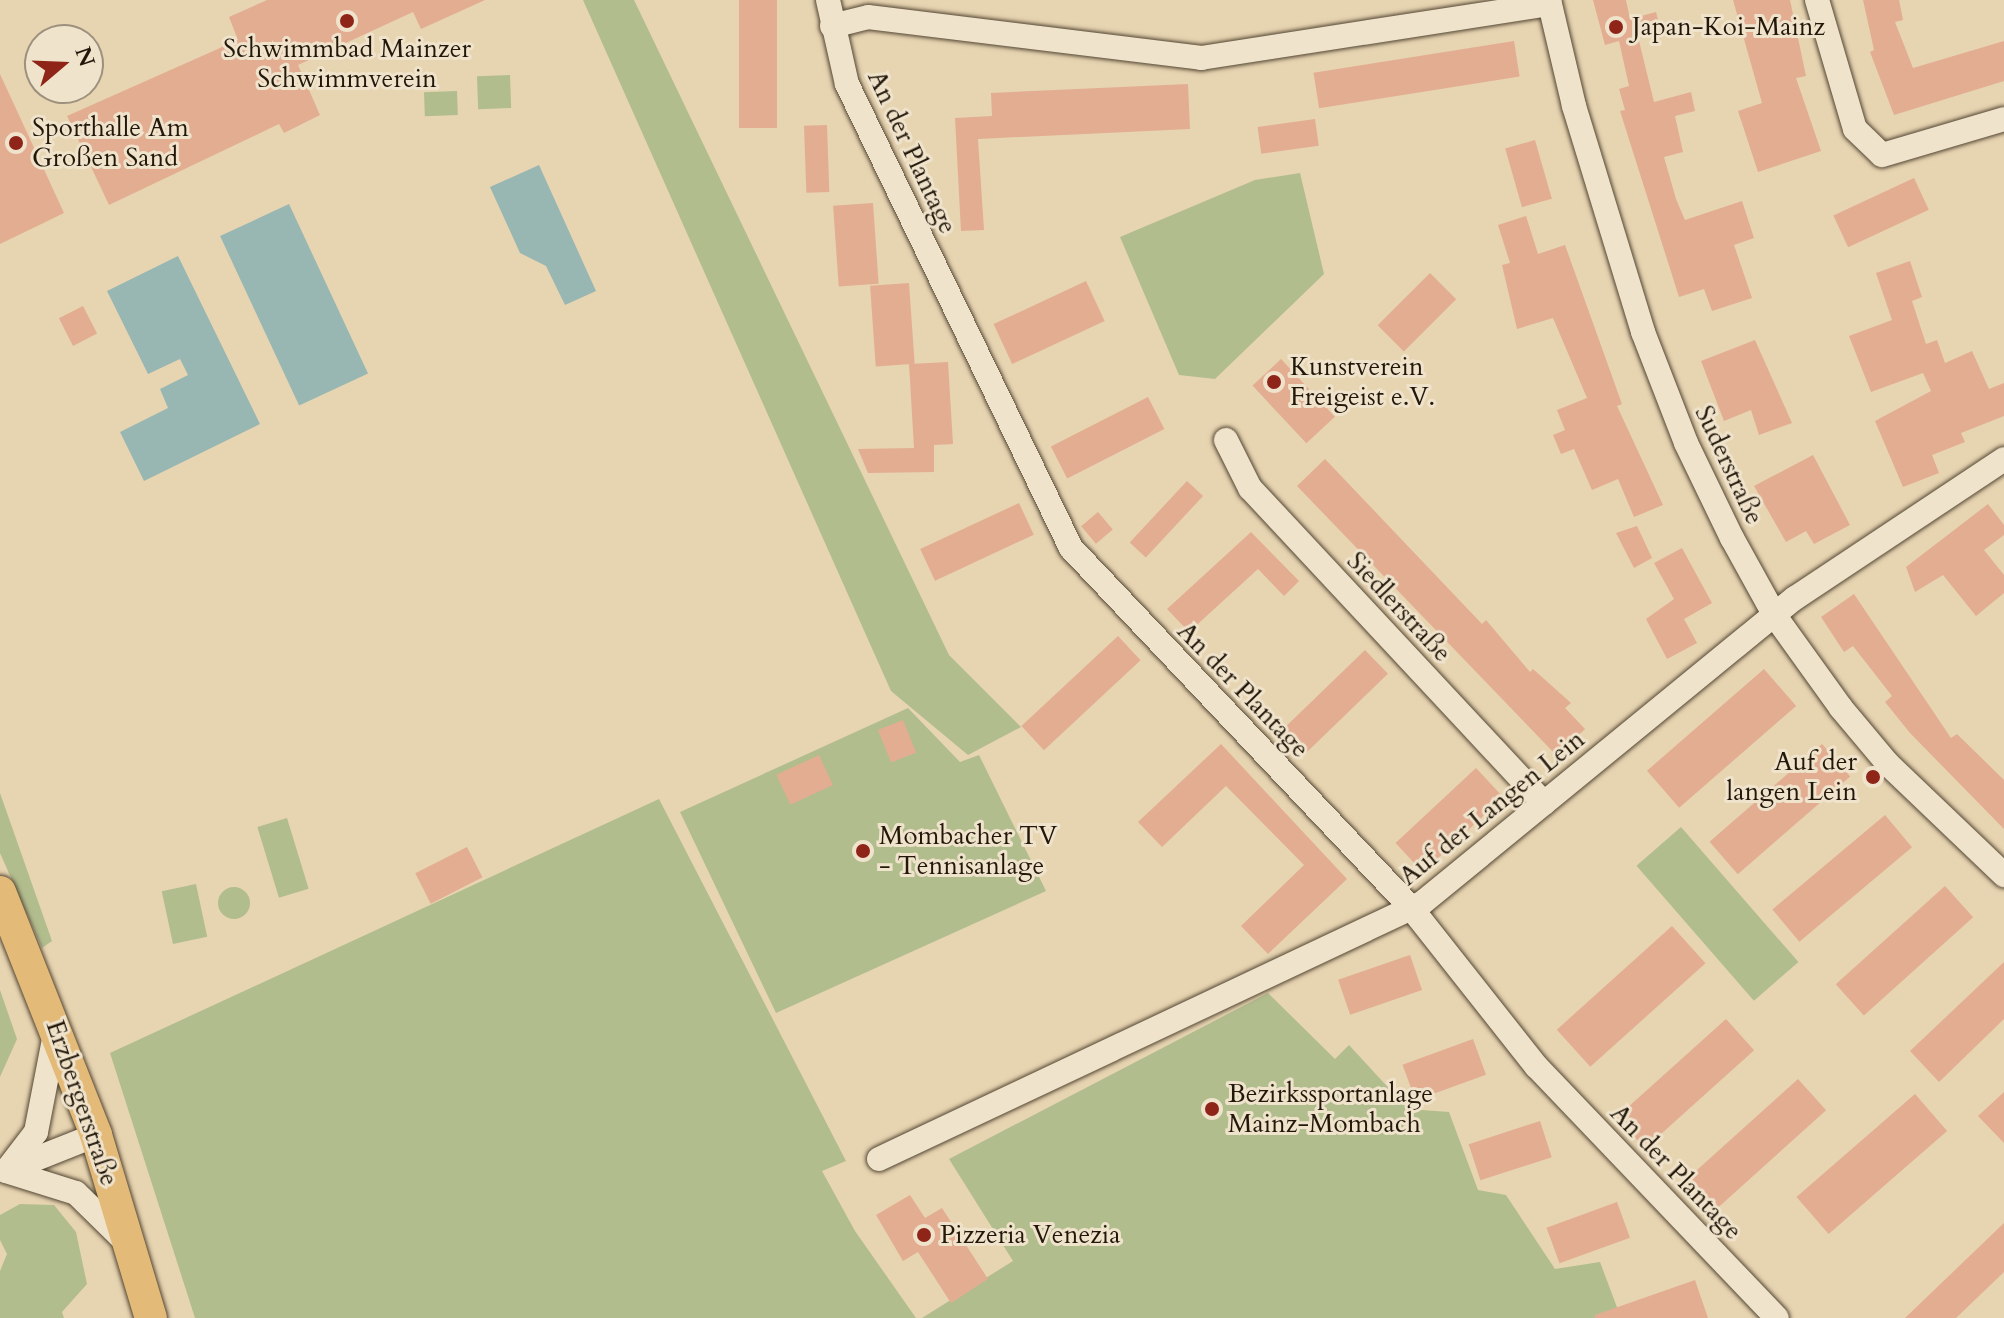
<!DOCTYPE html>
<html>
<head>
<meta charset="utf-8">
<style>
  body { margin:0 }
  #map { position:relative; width:2004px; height:1318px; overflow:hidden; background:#e7d4b1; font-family:Cardo,serif }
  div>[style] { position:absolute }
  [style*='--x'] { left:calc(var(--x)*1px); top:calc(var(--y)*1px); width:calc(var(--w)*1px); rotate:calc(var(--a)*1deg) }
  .green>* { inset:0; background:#b2bd8e; transform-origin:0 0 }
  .round { border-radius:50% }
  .water>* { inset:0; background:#98b7b3; transform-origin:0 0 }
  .building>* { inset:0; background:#e3ad92; transform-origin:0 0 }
  .roads { filter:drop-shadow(0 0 2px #534633) drop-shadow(0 0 2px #534633) }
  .minor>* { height:24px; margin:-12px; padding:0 12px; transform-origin:12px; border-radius:12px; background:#efe3cc }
  .major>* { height:32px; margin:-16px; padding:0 16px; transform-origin:16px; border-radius:16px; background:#e4ba78 }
  .dots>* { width:22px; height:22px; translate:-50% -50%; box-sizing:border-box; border:4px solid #efe3cc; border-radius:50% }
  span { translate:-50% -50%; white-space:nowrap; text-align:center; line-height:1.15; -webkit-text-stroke:6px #efe3cc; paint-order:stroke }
  .poi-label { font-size:26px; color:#221709 }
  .left { translate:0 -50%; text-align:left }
  .right { translate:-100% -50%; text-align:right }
  .street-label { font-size:26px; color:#221709 }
  .north { position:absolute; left:24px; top:24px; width:80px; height:80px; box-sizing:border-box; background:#efe3cc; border:2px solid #9d917e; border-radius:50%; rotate:71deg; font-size:22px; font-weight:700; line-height:32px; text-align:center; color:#221709 }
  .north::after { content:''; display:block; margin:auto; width:28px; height:36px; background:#8f2418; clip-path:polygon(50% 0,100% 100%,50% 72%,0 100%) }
</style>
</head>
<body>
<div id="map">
  <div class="green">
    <i style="clip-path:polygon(583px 0,634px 0,949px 655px,1021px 727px,968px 755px,891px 691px)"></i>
    <i style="left:510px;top:75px;width:33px;height:33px;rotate:88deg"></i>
    <i style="left:457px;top:91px;width:24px;height:33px;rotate:88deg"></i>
    <i style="clip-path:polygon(1300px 173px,1324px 274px,1215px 379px,1179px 375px,1120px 237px,1255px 180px)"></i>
    <i style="clip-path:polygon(908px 708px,960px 762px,979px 755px,1046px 891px,776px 1013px,680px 812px)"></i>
    <i style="clip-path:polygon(0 793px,52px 941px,42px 948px,0 853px)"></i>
    <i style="clip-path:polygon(659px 799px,846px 1161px,822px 1171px,855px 1231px,916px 1318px,195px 1318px,110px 1053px)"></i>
    <i style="left:287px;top:818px;width:74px;height:31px;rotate:73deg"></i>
    <i style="left:1681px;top:827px;width:179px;height:59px;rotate:49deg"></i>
    <i style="left:196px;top:884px;width:54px;height:35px;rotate:78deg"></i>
    <i class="round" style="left:218px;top:887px;width:32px;height:32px"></i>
    <i style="clip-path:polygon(0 990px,17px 1039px,0 1077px)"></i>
    <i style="clip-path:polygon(1268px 993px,1335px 1059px,1349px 1045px,1408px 1109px,1449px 1112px,1478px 1190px,1506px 1195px,1555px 1269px,1600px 1262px,1621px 1318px,922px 1318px,1013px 1261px,949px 1159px)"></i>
    <i style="clip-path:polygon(20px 1204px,54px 1205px,76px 1232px,87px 1284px,62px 1312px,64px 1318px,0 1318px,0 1271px,7px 1254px,0 1240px,0 1215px)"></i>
  </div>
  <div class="water">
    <i style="clip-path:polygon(539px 165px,596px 291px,565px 305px,546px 266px,520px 253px,490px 187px)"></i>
    <i style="left:289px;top:204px;width:187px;height:76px;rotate:65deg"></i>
    <i style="clip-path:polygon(178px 256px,260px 424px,144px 481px,120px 432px,168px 408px,160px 389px,188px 375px,180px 359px,148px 374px,107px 291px)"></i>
  </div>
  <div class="building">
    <i style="clip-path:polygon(267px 0,485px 0,421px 29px,413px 12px,298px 65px,320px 115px,284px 133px,279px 124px,109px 205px,67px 116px,238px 40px,229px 17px)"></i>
    <i style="left:739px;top:0;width:38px;height:128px"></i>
    <i style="clip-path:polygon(1593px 0,1626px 0,1630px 19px,1656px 12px,1661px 31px,1638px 37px,1654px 102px,1691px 92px,1695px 111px,1675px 116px,1683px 152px,1664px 157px,1676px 199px,1685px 220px,1742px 201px,1754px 238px,1734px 245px,1752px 298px,1712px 311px,1704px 289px,1679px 297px,1620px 111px,1625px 110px,1619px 89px,1629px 86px,1619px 41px,1605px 45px)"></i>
    <i style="clip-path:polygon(1733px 0,1790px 0,1806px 76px,1796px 78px,1821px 151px,1758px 172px,1738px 111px,1762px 103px)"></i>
    <i style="clip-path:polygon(1863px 0,1899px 0,1903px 20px,1895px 22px,1913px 68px,2004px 41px,2004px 81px,1894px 115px,1870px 52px,1874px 50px)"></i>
    <i style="left:1514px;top:41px;width:36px;height:203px;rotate:81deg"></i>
    <i style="clip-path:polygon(0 74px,64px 213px,0 244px)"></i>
    <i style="clip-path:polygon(1188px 84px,1190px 129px,978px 139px,984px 230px,961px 231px,955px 118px,992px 116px,991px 93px)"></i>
    <i style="left:1315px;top:119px;width:27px;height:58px;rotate:82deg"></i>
    <i style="left:827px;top:125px;width:67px;height:23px;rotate:88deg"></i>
    <i style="left:1535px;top:140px;width:61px;height:31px;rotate:74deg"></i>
    <i style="left:1914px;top:178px;width:35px;height:89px;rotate:65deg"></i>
    <i style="left:873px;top:203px;width:81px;height:40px;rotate:86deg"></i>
    <i style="clip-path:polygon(1526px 216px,1538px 254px,1565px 245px,1622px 404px,1617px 406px,1663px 505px,1634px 517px,1618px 479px,1592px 490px,1574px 449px,1561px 454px,1553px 435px,1565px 430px,1557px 410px,1587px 398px,1553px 318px,1517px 329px,1502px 265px,1510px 263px,1498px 225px)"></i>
    <i style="clip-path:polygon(1910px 261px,1922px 297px,1912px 301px,1926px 344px,1937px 340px,1945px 363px,1972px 351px,1989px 389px,2004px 383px,2004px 416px,1961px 433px,1965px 442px,1932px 455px,1939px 473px,1903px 487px,1875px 421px,1931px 391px,1923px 373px,1871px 392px,1849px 336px,1892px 320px,1876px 273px)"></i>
    <i style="left:1430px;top:273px;width:37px;height:74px;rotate:45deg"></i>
    <i style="left:1086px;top:281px;width:44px;height:102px;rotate:65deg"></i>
    <i style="left:909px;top:283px;width:81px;height:39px;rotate:86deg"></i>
    <i style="left:83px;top:306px;width:31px;height:27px;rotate:63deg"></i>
    <i style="clip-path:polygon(1755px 340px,1792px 423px,1759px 435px,1751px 410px,1724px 421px,1701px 361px)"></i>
    <i style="left:1281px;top:359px;width:79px;height:39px;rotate:47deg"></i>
    <i style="clip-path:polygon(948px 362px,953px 444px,934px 445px,934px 472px,868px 473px,858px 449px,914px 448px,909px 364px)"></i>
    <i style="left:1148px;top:397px;width:36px;height:109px;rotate:63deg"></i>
    <i style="clip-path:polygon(1813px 455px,1850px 525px,1814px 544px,1806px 531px,1786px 542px,1754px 486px)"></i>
    <i style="clip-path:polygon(1325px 459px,1482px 624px,1486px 620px,1530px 672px,1533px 669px,1571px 703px,1565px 708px,1585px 729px,1557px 756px,1297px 486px)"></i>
    <i style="left:1187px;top:481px;width:22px;height:84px;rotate:43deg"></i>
    <i style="left:1019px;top:503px;width:35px;height:109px;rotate:65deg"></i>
    <i style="clip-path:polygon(1988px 504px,2004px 525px,2004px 535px,1984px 550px,2004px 575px,2004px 593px,1976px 616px,1943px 575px,1915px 592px,1906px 567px)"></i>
    <i style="left:1098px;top:512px;width:23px;height:22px;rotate:50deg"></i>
    <i style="clip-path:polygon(1637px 526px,1652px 558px,1634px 568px,1616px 533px)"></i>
    <i style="clip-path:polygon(1251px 532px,1299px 581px,1284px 596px,1258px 569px,1189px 632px,1167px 609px)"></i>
    <i style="clip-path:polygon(1682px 548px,1712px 603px,1684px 619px,1697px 643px,1667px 659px,1646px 619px,1674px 599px,1654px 563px)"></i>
    <i style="clip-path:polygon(1854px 594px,1951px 738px,1957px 734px,2004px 780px,2004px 829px,1910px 733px,1885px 702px,1892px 696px,1853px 646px,1844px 652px,1821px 617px)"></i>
    <i style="left:1118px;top:636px;width:33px;height:132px;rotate:47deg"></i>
    <i style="left:1365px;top:650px;width:33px;height:114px;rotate:46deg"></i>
    <i style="left:1764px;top:669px;width:49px;height:155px;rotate:49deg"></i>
    <i style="left:903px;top:720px;width:35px;height:27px;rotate:68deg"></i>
    <i style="clip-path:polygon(1221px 744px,1347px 879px,1268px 954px,1241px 926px,1304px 865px,1226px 786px,1162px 847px,1138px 822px)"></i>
    <i style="left:1822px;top:744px;width:43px;height:149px;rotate:49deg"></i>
    <i style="left:819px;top:755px;width:33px;height:47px;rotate:65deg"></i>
    <i style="left:1476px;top:768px;width:40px;height:110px;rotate:47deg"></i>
    <i style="left:1885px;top:815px;width:42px;height:147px;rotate:50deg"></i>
    <i style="left:467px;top:847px;width:34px;height:58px;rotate:63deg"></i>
    <i style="left:1945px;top:886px;width:42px;height:147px;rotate:48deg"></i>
    <i style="left:1672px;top:926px;width:50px;height:155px;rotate:48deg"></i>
    <i style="left:1410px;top:955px;width:37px;height:76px;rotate:71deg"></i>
    <i style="clip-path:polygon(2004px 962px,2004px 1019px,1939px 1082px,1910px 1051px)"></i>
    <i style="left:1726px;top:1019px;width:42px;height:147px;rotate:48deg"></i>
    <i style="left:1473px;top:1039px;width:38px;height:75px;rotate:70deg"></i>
    <i style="left:1798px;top:1079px;width:42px;height:146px;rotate:48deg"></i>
    <i style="clip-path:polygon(2004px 1092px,2004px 1143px,1978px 1116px)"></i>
    <i style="left:1915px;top:1094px;width:49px;height:157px;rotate:49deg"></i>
    <i style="left:1540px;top:1121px;width:38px;height:75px;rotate:72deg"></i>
    <i style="clip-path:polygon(910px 1195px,925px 1218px,942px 1208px,988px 1279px,951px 1303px,918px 1252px,903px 1261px,876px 1215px)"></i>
    <i style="left:1617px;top:1202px;width:38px;height:75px;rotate:70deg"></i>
    <i style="clip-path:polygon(2004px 1223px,2004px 1272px,1956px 1318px,1905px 1318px)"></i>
    <i style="clip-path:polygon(1695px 1280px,1708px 1318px,1595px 1318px,1595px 1315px)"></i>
  </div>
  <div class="roads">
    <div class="minor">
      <i style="--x:828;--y:0;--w:86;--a:77.3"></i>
      <i style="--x:847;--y:84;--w:515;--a:64.23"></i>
      <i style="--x:1071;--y:548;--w:497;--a:46.6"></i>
      <i style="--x:1412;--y:909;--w:201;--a:51.7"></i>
      <i style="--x:1537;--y:1067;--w:347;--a:46.3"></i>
      <i style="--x:1549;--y:0;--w:109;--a:76.7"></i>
      <i style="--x:1574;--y:106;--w:236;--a:73"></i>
      <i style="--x:1643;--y:332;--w:119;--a:68.8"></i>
      <i style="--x:1686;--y:443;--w:106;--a:64.2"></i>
      <i style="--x:1732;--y:538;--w:89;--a:61.1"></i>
      <i style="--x:1775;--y:616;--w:113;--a:54.3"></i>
      <i style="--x:1841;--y:708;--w:73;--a:50"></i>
      <i style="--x:1888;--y:764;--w:161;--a:43.7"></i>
      <i style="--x:1817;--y:0;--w:134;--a:73.6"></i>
      <i style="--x:1855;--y:129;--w:37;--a:44"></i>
      <i style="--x:1882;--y:155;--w:127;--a:-16.4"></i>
      <i style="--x:832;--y:26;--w:37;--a:-14"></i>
      <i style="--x:868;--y:17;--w:336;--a:7"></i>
      <i style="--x:1201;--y:58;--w:353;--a:-8.8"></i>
      <i style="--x:1226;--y:440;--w:54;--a:63.4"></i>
      <i style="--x:1250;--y:488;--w:431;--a:47"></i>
      <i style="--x:879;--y:1159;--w:600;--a:-25.24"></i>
      <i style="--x:1422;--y:903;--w:482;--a:-39.3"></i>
      <i style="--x:1795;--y:598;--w:251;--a:-33.6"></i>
      <i style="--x:13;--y:1168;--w:89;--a:-21.7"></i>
      <i style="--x:6;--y:1171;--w:49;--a:-52.4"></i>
      <i style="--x:36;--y:1132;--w:100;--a:-79"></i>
      <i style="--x:6;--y:1171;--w:73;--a:17.4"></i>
      <i style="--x:76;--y:1193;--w:71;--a:44.4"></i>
    </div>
    <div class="major">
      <i style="--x:0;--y:892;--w:261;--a:68.4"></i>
      <i style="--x:96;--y:1135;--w:191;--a:73.3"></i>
    </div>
  </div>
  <div class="dots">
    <i style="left:347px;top:21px;background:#8f2418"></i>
    <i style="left:1616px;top:27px;background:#8f2418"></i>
    <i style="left:16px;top:143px;background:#8f2418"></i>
    <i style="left:1274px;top:382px;background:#8f2418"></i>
    <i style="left:1873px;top:777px;background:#8f2418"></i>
    <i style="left:863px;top:851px;background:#8f2418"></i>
    <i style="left:1212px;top:1109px;background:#8f2418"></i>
    <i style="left:924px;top:1235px;background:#8f2418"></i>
  </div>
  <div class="poi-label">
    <span class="left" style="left:1632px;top:27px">Japan-Koi-Mainz</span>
    <span style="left:347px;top:64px">Schwimmbad Mainzer<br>Schwimmverein</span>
    <span class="left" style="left:32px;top:143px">Sporthalle Am<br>Großen Sand</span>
    <span class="left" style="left:1290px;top:382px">Kunstverein<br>Freigeist e.V.</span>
    <span class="right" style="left:1857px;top:777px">Auf der<br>langen Lein</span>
    <span class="left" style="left:879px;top:851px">Mombacher TV<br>- Tennisanlage</span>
    <span class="left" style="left:1228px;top:1109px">Bezirkssportanlage<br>Mainz-Mombach</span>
    <span class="left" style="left:940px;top:1235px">Pizzeria Venezia</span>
  </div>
  <div class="street-label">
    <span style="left:912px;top:152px;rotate:65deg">An der Plantage</span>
    <span style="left:1729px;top:465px;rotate:65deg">Suderstraße</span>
    <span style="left:1399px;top:607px;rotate:47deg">Siedlerstraße</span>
    <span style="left:1243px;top:690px;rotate:46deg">An der Plantage</span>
    <span style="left:1492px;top:808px;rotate:-39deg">Auf der Langen Lein</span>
    <span style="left:82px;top:1103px;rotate:71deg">Erzbergerstraße</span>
    <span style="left:1676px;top:1172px;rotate:46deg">An der Plantage</span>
  </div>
  <div class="north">N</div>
</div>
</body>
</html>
